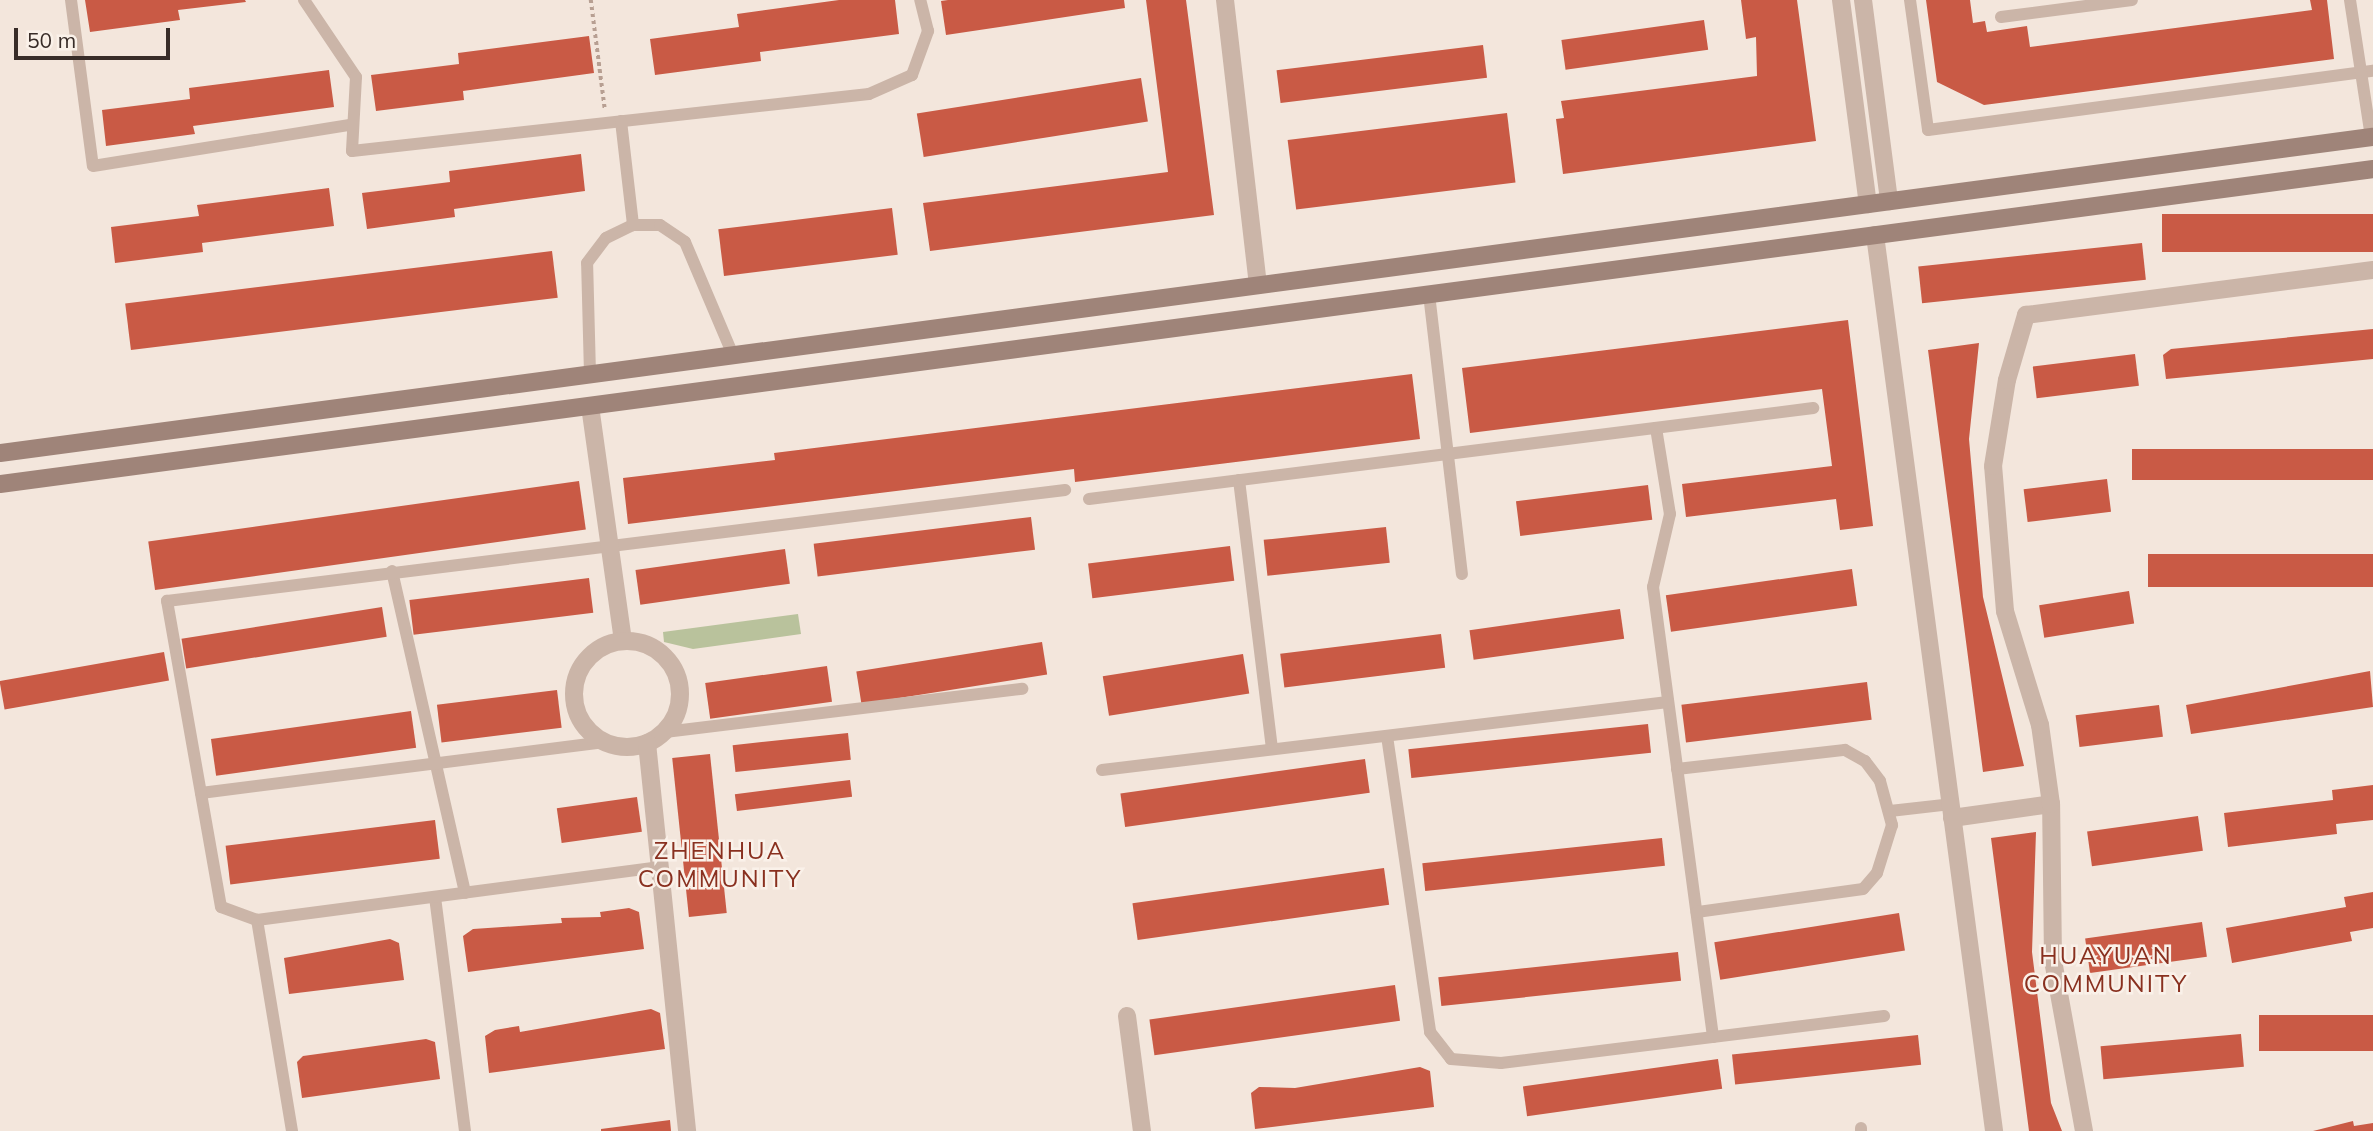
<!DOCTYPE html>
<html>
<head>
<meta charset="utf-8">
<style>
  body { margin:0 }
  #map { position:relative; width:2373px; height:1131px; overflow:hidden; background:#f3e6dc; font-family:Mulish,sans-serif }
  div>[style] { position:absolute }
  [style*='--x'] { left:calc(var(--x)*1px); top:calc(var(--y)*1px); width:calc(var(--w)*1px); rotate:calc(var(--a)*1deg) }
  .green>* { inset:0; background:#b9c29c }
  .building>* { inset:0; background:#c95a45; transform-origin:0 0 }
  .path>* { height:3.5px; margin-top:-1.75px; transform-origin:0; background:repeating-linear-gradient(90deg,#b79f92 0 3.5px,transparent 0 7px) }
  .service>* { height:12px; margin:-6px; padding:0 6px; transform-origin:6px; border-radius:6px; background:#cbb5a8 }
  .minor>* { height:18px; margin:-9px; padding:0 9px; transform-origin:9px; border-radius:9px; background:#cbb5a8 }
  .minor>.ring { margin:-9px; padding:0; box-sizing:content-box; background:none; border:18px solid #cbb5a8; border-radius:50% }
  .tertiary>* { height:18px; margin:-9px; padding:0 9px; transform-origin:9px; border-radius:9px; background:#cbb5a8 }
  .secondary>* { height:18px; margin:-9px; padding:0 9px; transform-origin:9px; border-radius:9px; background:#9f8479 }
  span { translate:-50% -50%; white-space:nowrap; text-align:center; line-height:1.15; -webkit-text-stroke:5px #faf1e9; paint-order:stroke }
  .quarter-label { font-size:24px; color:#89301f; letter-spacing:2px }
  .scale { position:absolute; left:14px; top:28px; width:156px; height:32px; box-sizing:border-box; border:4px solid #382c28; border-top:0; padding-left:9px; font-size:21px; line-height:24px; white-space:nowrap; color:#382c28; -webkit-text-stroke:5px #faf1e9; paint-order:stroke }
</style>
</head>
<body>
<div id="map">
  <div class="green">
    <i style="clip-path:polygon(798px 614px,801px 634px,693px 649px,664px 642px,663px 632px)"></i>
  </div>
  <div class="building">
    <i style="clip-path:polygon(85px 0,245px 0,246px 2px,178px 10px,180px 20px,90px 32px)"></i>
    <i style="clip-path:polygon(839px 0,895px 0,899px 34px,760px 52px,761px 61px,655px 75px,650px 39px,739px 27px,737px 14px)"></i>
    <i style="clip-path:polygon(948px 0,1124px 0,1125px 8px,946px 35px,941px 1px)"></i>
    <i style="clip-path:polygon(1146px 0,1186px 0,1214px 215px,930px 251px,923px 203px,1168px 172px)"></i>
    <i style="clip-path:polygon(1741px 0,1797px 0,1816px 141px,1563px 174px,1556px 119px,1564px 118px,1561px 101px,1757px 76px,1756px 37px,1746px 39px)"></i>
    <i style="clip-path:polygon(1926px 0,1970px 0,1973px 23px,1985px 21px,1987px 32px,2027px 26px,2030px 47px,2312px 10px,2310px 0,2327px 0,2334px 59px,1984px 105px,1937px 82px)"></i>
    <i style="left:1704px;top:20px;width:30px;height:144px;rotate:82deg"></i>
    <i style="clip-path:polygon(589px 36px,594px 73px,463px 91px,464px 100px,376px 111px,371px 75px,459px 64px,458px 53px)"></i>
    <i style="left:1483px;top:45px;width:33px;height:208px;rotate:83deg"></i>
    <i style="clip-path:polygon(329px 70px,334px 107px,193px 126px,195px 134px,106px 146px,102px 110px,190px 99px,189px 88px)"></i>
    <i style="left:1141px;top:78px;width:44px;height:227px;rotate:81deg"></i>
    <i style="left:1507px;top:113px;width:70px;height:221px;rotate:83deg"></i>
    <i style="clip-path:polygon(581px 154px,585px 191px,454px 209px,455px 217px,367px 229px,362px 193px,450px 182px,449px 171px)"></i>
    <i style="clip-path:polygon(329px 188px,334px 226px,202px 243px,203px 252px,115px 263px,111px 227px,199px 216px,197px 205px)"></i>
    <i style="left:892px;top:208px;width:47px;height:175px;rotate:83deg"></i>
    <i style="left:2373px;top:214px;width:38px;height:211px;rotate:90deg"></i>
    <i style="left:2142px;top:243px;width:37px;height:225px;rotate:84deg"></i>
    <i style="left:552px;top:251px;width:47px;height:430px;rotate:83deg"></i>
    <i style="clip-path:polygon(1848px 320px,1873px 526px,1840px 530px,1836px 499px,1686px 517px,1682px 484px,1832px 466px,1822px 389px,1470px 433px,1462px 368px)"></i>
    <i style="clip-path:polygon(2373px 329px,2373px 359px,2166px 379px,2163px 355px,2171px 349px)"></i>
    <i style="clip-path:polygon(1979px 343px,1969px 439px,1983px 597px,2024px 766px,1983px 772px,1928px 350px)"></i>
    <i style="left:2135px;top:354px;width:32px;height:103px;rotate:83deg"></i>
    <i style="clip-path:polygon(1412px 374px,1420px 439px,1075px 482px,1074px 469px,628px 524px,623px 478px,775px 460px,774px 453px)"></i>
    <i style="left:2373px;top:449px;width:31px;height:241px;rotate:90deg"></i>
    <i style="left:2107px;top:479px;width:33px;height:84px;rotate:83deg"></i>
    <i style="left:579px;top:481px;width:49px;height:435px;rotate:82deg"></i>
    <i style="left:1648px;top:485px;width:35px;height:133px;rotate:83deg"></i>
    <i style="left:1031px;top:517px;width:33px;height:219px;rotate:83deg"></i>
    <i style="left:1386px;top:527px;width:36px;height:123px;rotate:84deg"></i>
    <i style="left:1230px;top:546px;width:35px;height:143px;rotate:83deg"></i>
    <i style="left:785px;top:549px;width:35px;height:151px;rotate:82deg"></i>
    <i style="left:2373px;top:554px;width:33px;height:225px;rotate:90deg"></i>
    <i style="left:1852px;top:569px;width:37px;height:188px;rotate:82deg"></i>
    <i style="left:589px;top:578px;width:35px;height:181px;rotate:83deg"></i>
    <i style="left:2129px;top:591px;width:33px;height:91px;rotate:81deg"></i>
    <i style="left:382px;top:607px;width:30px;height:203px;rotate:81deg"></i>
    <i style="left:1620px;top:609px;width:30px;height:152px;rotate:82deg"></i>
    <i style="left:1441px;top:634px;width:34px;height:162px;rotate:83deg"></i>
    <i style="left:1042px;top:642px;width:33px;height:188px;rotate:81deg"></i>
    <i style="left:164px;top:652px;width:29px;height:167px;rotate:80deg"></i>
    <i style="left:1243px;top:654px;width:40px;height:142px;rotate:81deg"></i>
    <i style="left:827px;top:666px;width:36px;height:123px;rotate:82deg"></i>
    <i style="clip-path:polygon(2370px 671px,2373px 707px,2191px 734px,2186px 705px)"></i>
    <i style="left:1867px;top:682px;width:38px;height:187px;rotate:83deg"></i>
    <i style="left:557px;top:690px;width:38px;height:121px;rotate:83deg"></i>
    <i style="left:2159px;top:705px;width:32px;height:84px;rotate:83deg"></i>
    <i style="left:411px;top:711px;width:37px;height:202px;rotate:82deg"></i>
    <i style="left:1648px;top:724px;width:29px;height:241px;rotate:84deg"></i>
    <i style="left:848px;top:733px;width:27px;height:116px;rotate:84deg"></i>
    <i style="left:710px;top:754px;width:160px;height:38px;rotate:84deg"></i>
    <i style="left:1365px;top:759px;width:34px;height:247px;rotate:82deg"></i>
    <i style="left:850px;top:780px;width:17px;height:116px;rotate:83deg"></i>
    <i style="clip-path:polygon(2373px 785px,2373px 820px,2336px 824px,2337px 834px,2228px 847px,2224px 813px,2333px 800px,2332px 790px)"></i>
    <i style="left:637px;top:797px;width:35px;height:81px;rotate:82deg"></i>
    <i style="left:2198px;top:816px;width:35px;height:112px;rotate:82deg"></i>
    <i style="left:435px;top:820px;width:39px;height:211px;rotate:83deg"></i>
    <i style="clip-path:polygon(2036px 832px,2032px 952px,2051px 1103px,2062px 1131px,2029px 1131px,1991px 838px)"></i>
    <i style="left:1662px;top:838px;width:28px;height:241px;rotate:84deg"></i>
    <i style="left:1384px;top:868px;width:37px;height:254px;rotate:82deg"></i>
    <i style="clip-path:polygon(2373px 892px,2373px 928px,2350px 932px,2352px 941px,2232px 963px,2226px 928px,2346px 907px,2344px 897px)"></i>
    <i style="clip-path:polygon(629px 908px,639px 912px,644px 949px,468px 972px,463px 936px,473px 929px,562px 923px,561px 918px,601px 917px,600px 912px)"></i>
    <i style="left:1899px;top:913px;width:38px;height:187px;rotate:81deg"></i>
    <i style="left:2202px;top:922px;width:35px;height:118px;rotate:82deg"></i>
    <i style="clip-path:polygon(390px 939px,399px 943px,404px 980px,289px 994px,284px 958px)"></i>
    <i style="left:1678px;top:952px;width:29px;height:241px;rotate:84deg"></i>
    <i style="left:1395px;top:985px;width:36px;height:248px;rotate:82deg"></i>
    <i style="clip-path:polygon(651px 1009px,660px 1013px,665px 1049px,489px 1073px,485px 1036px,495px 1030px,519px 1026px,520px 1032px)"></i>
    <i style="left:2373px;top:1015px;width:36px;height:114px;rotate:90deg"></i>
    <i style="left:2241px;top:1034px;width:33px;height:141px;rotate:85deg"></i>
    <i style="left:1918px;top:1035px;width:30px;height:187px;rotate:84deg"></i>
    <i style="clip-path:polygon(426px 1039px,435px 1042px,440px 1079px,302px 1098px,297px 1062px,303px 1056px)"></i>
    <i style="left:1718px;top:1059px;width:30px;height:197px;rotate:82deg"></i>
    <i style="clip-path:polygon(1420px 1067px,1430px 1071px,1434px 1107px,1255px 1129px,1251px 1093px,1259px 1087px,1295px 1088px)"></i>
    <i style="clip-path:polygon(670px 1120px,671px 1131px,601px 1131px,601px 1129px)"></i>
    <i style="clip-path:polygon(2353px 1121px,2354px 1126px,2373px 1123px,2373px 1131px,2313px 1131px)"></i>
  </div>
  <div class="path">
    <i style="--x:591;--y:0;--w:110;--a:82.7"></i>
  </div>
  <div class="service">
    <i style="--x:71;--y:0;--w:167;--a:82.5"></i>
    <i style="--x:93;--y:166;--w:260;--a:-9.1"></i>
    <i style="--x:304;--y:0;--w:93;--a:56"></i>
    <i style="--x:356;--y:77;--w:74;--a:93.1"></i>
    <i style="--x:352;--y:151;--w:520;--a:-6.29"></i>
    <i style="--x:869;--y:94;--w:47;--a:-23.8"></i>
    <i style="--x:912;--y:75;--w:47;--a:-70"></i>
    <i style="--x:928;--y:31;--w:32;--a:-104"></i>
    <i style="--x:1910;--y:0;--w:131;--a:82.1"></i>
    <i style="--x:1928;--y:130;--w:449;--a:-7.6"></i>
    <i style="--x:2350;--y:0;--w:139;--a:81.3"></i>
    <i style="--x:2001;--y:17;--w:132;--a:-7.4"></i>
    <i style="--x:621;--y:121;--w:105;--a:83.4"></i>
    <i style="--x:1429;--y:294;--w:282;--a:83.3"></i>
    <i style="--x:590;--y:374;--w:111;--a:-91.5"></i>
    <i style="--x:587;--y:263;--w:31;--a:-53"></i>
    <i style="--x:606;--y:238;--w:30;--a:-26"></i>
    <i style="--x:633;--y:225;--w:27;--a:0"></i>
    <i style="--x:660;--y:225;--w:30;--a:34"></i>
    <i style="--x:685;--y:242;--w:123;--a:67"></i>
    <i style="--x:1656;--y:428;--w:87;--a:80.8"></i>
    <i style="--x:1670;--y:514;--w:75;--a:103.1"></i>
    <i style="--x:1653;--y:587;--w:454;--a:82.4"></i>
    <i style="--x:1239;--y:480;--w:271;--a:83"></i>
    <i style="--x:1089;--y:499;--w:730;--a:-7.16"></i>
    <i style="--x:392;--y:571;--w:330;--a:77.2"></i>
    <i style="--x:665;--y:732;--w:360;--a:-6.9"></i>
    <i style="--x:1387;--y:736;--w:299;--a:81.7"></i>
    <i style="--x:1430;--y:1032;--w:34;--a:52"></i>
    <i style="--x:1451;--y:1059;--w:50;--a:4.6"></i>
    <i style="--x:1501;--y:1063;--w:386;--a:-7"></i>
    <i style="--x:1677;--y:769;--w:169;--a:-6.5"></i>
    <i style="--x:1845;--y:750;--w:23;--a:29"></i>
    <i style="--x:1865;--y:761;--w:25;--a:53"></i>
    <i style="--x:1880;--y:781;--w:46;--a:74.7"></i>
    <i style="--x:1892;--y:825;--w:50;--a:107.4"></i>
    <i style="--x:1877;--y:873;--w:21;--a:131"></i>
    <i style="--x:1863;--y:889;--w:168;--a:172.1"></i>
    <i style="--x:1102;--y:770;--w:570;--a:-6.85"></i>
    <i style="--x:201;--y:793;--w:407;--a:-7.2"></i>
    <i style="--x:1890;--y:811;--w:61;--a:-6.5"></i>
    <i style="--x:435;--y:897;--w:236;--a:82.7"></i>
    <i style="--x:257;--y:920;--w:38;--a:-160"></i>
    <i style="--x:221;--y:907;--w:311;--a:-100"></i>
    <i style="--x:167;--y:601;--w:905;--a:-7.05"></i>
    <i style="--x:1861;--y:1128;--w:3;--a:90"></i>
    <i style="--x:292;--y:1131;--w:214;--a:-99.4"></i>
    <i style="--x:257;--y:920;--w:405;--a:-7.5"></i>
  </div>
  <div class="minor">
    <i style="--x:1225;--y:0;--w:287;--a:83.4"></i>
    <i style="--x:590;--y:406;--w:237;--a:82"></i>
    <i class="ring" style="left:574px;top:641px;width:88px;height:88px"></i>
    <i style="--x:647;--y:743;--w:390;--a:84.1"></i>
    <i style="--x:1952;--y:818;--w:100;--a:-8"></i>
    <i style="--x:1127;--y:1016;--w:116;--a:82.6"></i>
    <i style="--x:2084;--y:1131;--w:174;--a:-100.3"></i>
    <i style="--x:2053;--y:960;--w:156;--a:-90.7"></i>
    <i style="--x:2051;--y:804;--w:80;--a:-97.9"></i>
    <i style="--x:2040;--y:725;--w:119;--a:-107.1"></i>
    <i style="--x:2005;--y:611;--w:145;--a:-94.7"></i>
    <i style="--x:1993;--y:466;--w:87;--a:-80.8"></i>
    <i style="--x:2007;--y:380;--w:68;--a:-73.7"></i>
    <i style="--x:2026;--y:315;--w:350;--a:-7.4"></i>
  </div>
  <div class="tertiary">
    <i style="--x:1841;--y:0;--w:206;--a:82.5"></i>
    <i style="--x:1863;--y:0;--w:203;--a:82.6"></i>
    <i style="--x:1875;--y:235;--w:904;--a:82.43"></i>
  </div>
  <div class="secondary">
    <i style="--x:0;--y:453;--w:2394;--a:-7.59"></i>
    <i style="--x:0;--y:484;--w:2394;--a:-7.56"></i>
  </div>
  <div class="quarter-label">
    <span style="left:720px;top:865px">ZHENHUA<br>COMMUNITY</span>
    <span style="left:2106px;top:970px">HUAYUAN<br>COMMUNITY</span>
  </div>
  <div class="scale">50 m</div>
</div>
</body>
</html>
